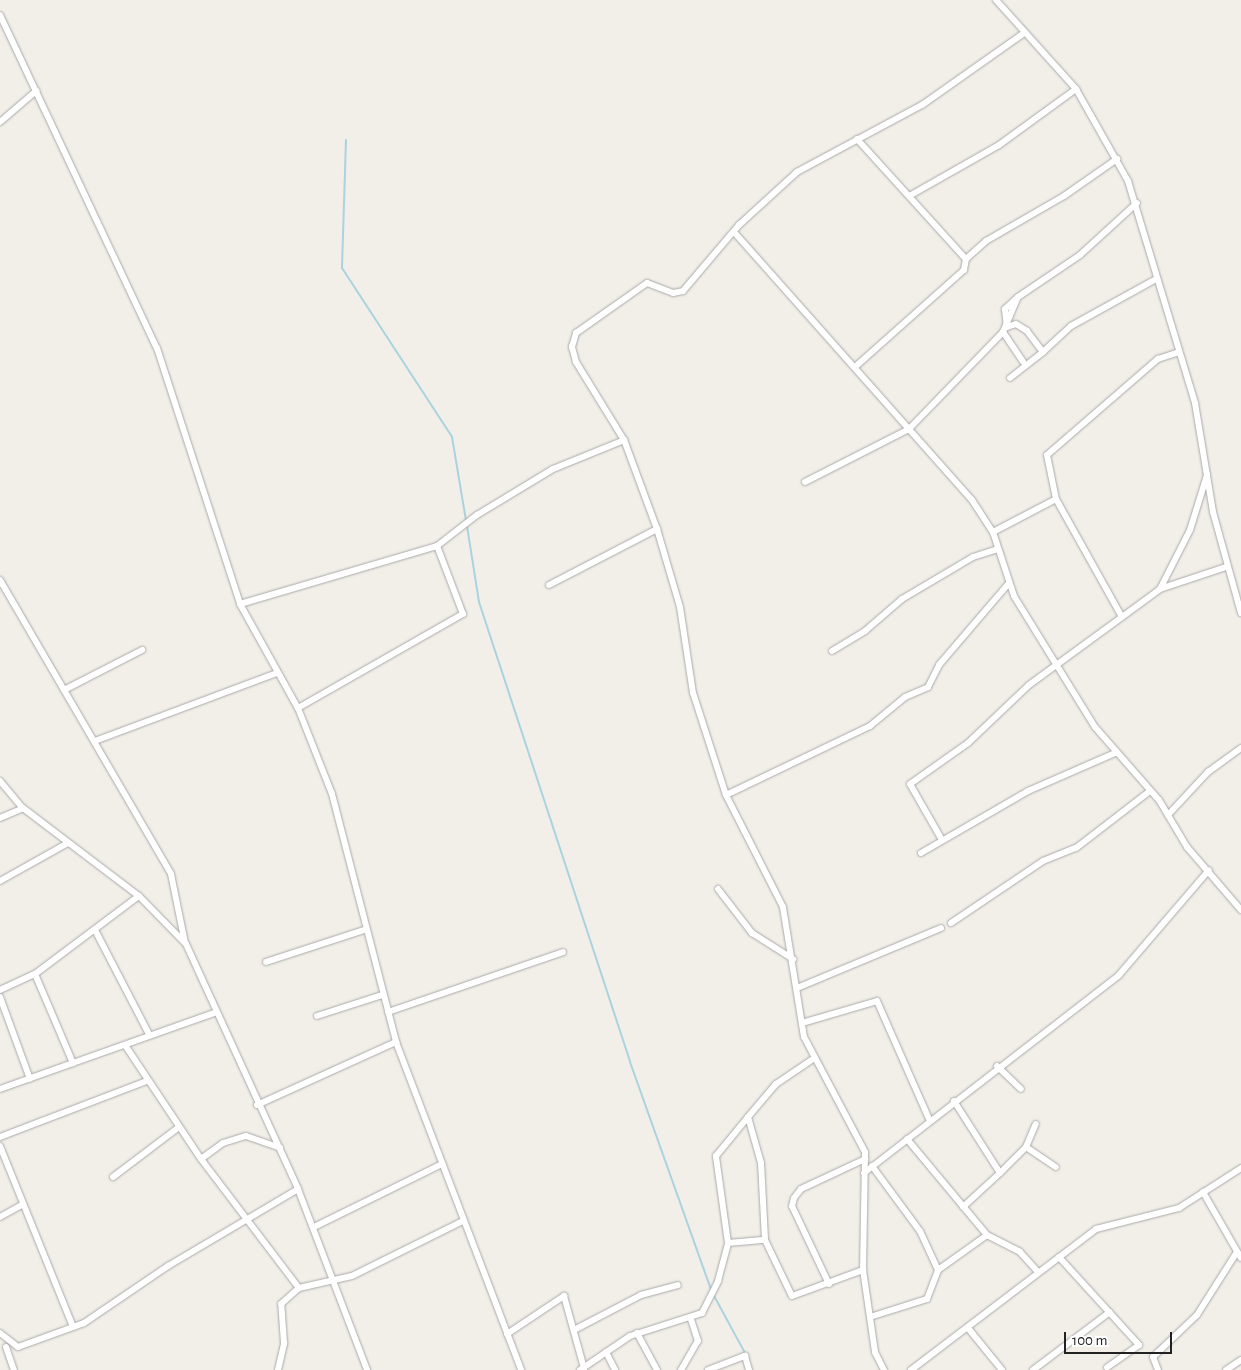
<!DOCTYPE html>
<html>
<head>
<meta charset="utf-8">
<style>
  body { margin:0 }
  #map { position:relative; width:1241px; height:1370px; overflow:hidden; background:#f2efe9; font-family:"Alegreya Sans",sans-serif }
  div>[style] { position:absolute }
  [style*='--x'] { left:calc(var(--x)*1px); top:calc(var(--y)*1px); width:calc(var(--w)*1px); rotate:calc(var(--a)*1deg) }
  .stream>* { height:2px; margin:-1px; padding:0 1px; transform-origin:1px; border-radius:1px; background:#aad3df }
  .roads { filter:drop-shadow(0 0 1px #a9a9a9) drop-shadow(0 0 1px #a9a9a9) }
  .street>* { height:6px; margin:-3px; padding:0 3px; transform-origin:3px; border-radius:3px; background:#fff }
  span { translate:-50% -50%; white-space:nowrap; text-align:center; line-height:1.15; -webkit-text-stroke:4px #fff; paint-order:stroke }
  .scale { position:absolute; left:1064px; top:1332px; width:108px; height:22px; box-sizing:border-box; border:2px solid #222; border-top:0; padding-left:6px; font-size:15px; line-height:18px; white-space:nowrap; color:#222; -webkit-text-stroke:4px #fff; paint-order:stroke }
</style>
</head>
<body>
<div id="map">
  <div class="stream">
    <i style="--x:346;--y:140;--w:128;--a:91.8"></i>
    <i style="--x:342;--y:268;--w:202;--a:56.9"></i>
    <i style="--x:452;--y:437;--w:85;--a:80.5"></i>
    <i style="--x:467;--y:526;--w:77;--a:81"></i>
    <i style="--x:479;--y:602;--w:484;--a:71.8"></i>
    <i style="--x:630;--y:1062;--w:241;--a:70.4"></i>
    <i style="--x:713;--y:1294;--w:67;--a:61.5"></i>
  </div>
  <div class="roads">
    <div class="street">
      <i style="--x:996;--y:0;--w:120;--a:48"></i>
      <i style="--x:1076;--y:89;--w:106;--a:60.5"></i>
      <i style="--x:1128;--y:181;--w:232;--a:73.2"></i>
      <i style="--x:1195;--y:403;--w:110;--a:80.6"></i>
      <i style="--x:1213;--y:512;--w:105;--a:74.5"></i>
      <i style="--x:0;--y:15;--w:368;--a:64.8"></i>
      <i style="--x:157;--y:348;--w:269;--a:72"></i>
      <i style="--x:240;--y:604;--w:119;--a:60.9"></i>
      <i style="--x:298;--y:708;--w:92;--a:68.4"></i>
      <i style="--x:332;--y:794;--w:256;--a:75.5"></i>
      <i style="--x:396;--y:1042;--w:351;--a:69.1"></i>
      <i style="--x:0;--y:122;--w:48;--a:-40.7"></i>
      <i style="--x:857;--y:139;--w:162;--a:47.8"></i>
      <i style="--x:911;--y:195;--w:101;--a:-29.6"></i>
      <i style="--x:999;--y:145;--w:95;--a:-36"></i>
      <i style="--x:734;--y:232;--w:358;--a:48.4"></i>
      <i style="--x:972;--y:500;--w:38;--a:57"></i>
      <i style="--x:993;--y:532;--w:67;--a:71.8"></i>
      <i style="--x:1014;--y:596;--w:154;--a:58.3"></i>
      <i style="--x:1095;--y:727;--w:97;--a:48.8"></i>
      <i style="--x:1159;--y:800;--w:55;--a:59.2"></i>
      <i style="--x:1187;--y:847;--w:83;--a:49.4"></i>
      <i style="--x:1018;--y:297;--w:18;--a:137"></i>
      <i style="--x:1005;--y:309;--w:18;--a:84"></i>
      <i style="--x:1007;--y:327;--w:9;--a:-18"></i>
      <i style="--x:1016;--y:324;--w:13;--a:32"></i>
      <i style="--x:1027;--y:331;--w:26;--a:53"></i>
      <i style="--x:1043;--y:352;--w:38;--a:-43"></i>
      <i style="--x:1071;--y:326;--w:97;--a:-28.9"></i>
      <i style="--x:1003;--y:332;--w:36;--a:56"></i>
      <i style="--x:855;--y:367;--w:146;--a:-41.7"></i>
      <i style="--x:964;--y:270;--w:11;--a:-80"></i>
      <i style="--x:966;--y:259;--w:27;--a:-42"></i>
      <i style="--x:986;--y:241;--w:90;--a:-30"></i>
      <i style="--x:1064;--y:196;--w:65;--a:-34.9"></i>
      <i style="--x:1010;--y:378;--w:42;--a:-38.2"></i>
      <i style="--x:805;--y:482;--w:117;--a:-27"></i>
      <i style="--x:909;--y:429;--w:135;--a:-45.9"></i>
      <i style="--x:1003;--y:332;--w:38;--a:-67"></i>
      <i style="--x:1018;--y:297;--w:75;--a:-34.1"></i>
      <i style="--x:1080;--y:255;--w:77;--a:-42.4"></i>
      <i style="--x:1056;--y:499;--w:135;--a:60.8"></i>
      <i style="--x:993;--y:532;--w:71;--a:-27.6"></i>
      <i style="--x:1056;--y:499;--w:45;--a:-101.6"></i>
      <i style="--x:1047;--y:455;--w:147;--a:-40.9"></i>
      <i style="--x:1158;--y:359;--w:22;--a:-18"></i>
      <i style="--x:0;--y:580;--w:340;--a:59.8"></i>
      <i style="--x:171;--y:874;--w:70;--a:78.5"></i>
      <i style="--x:549;--y:585;--w:122;--a:-27.4"></i>
      <i style="--x:1160;--y:589;--w:66;--a:-63"></i>
      <i style="--x:1190;--y:530;--w:58;--a:-72.8"></i>
      <i style="--x:240;--y:604;--w:205;--a:-16.4"></i>
      <i style="--x:832;--y:651;--w:39;--a:-31"></i>
      <i style="--x:865;--y:631;--w:49;--a:-40.9"></i>
      <i style="--x:902;--y:599;--w:82;--a:-30.6"></i>
      <i style="--x:973;--y:557;--w:25;--a:-18"></i>
      <i style="--x:64;--y:690;--w:88;--a:-27.1"></i>
      <i style="--x:298;--y:708;--w:190;--a:-29.7"></i>
      <i style="--x:463;--y:614;--w:73;--a:-110.9"></i>
      <i style="--x:437;--y:546;--w:51;--a:-37.8"></i>
      <i style="--x:477;--y:515;--w:89;--a:-31.2"></i>
      <i style="--x:553;--y:469;--w:77;--a:-22.2"></i>
      <i style="--x:95;--y:741;--w:194;--a:-20.5"></i>
      <i style="--x:0;--y:781;--w:35;--a:50"></i>
      <i style="--x:23;--y:808;--w:146;--a:37.2"></i>
      <i style="--x:139;--y:896;--w:67;--a:45.6"></i>
      <i style="--x:186;--y:944;--w:269;--a:65.4"></i>
      <i style="--x:298;--y:1189;--w:194;--a:69.1"></i>
      <i style="--x:726;--y:795;--w:160;--a:-25.6"></i>
      <i style="--x:870;--y:726;--w:45;--a:-39.6"></i>
      <i style="--x:905;--y:697;--w:25;--a:-23"></i>
      <i style="--x:928;--y:687;--w:25;--a:-63"></i>
      <i style="--x:939;--y:665;--w:108;--a:-49.5"></i>
      <i style="--x:1168;--y:815;--w:59;--a:-47.1"></i>
      <i style="--x:1208;--y:772;--w:41;--a:-36"></i>
      <i style="--x:0;--y:818;--w:25;--a:-23"></i>
      <i style="--x:942;--y:840;--w:64;--a:-119.7"></i>
      <i style="--x:910;--y:784;--w:71;--a:-35.3"></i>
      <i style="--x:968;--y:743;--w:84;--a:-43.6"></i>
      <i style="--x:1029;--y:685;--w:162;--a:-36.2"></i>
      <i style="--x:1160;--y:589;--w:70;--a:-18.4"></i>
      <i style="--x:921;--y:853;--w:124;--a:-30.1"></i>
      <i style="--x:1028;--y:791;--w:95;--a:-23.6"></i>
      <i style="--x:0;--y:881;--w:78;--a:-29.2"></i>
      <i style="--x:718;--y:889;--w:56;--a:52.3"></i>
      <i style="--x:752;--y:933;--w:49;--a:32.4"></i>
      <i style="--x:951;--y:923;--w:111;--a:-34"></i>
      <i style="--x:1043;--y:861;--w:35;--a:-22"></i>
      <i style="--x:1076;--y:848;--w:93;--a:-37.6"></i>
      <i style="--x:95;--y:930;--w:119;--a:62.6"></i>
      <i style="--x:266;--y:962;--w:103;--a:-18.1"></i>
      <i style="--x:35;--y:974;--w:130;--a:-36.9"></i>
      <i style="--x:797;--y:988;--w:156;--a:-22.6"></i>
      <i style="--x:0;--y:990;--w:38;--a:-25"></i>
      <i style="--x:35;--y:974;--w:97;--a:66.9"></i>
      <i style="--x:73;--y:1063;--w:150;--a:-19.5"></i>
      <i style="--x:0;--y:997;--w:87;--a:69.9"></i>
      <i style="--x:388;--y:1012;--w:185;--a:-18.9"></i>
      <i style="--x:317;--y:1016;--w:68;--a:-17.9"></i>
      <i style="--x:802;--y:1023;--w:78;--a:-16.3"></i>
      <i style="--x:877;--y:1001;--w:131;--a:66.2"></i>
      <i style="--x:125;--y:1045;--w:137;--a:56.3"></i>
      <i style="--x:201;--y:1159;--w:162;--a:52.8"></i>
      <i style="--x:299;--y:1288;--w:54;--a:-12.8"></i>
      <i style="--x:352;--y:1276;--w:124;--a:-26.4"></i>
      <i style="--x:813;--y:1059;--w:45;--a:146"></i>
      <i style="--x:776;--y:1084;--w:43;--a:130.3"></i>
      <i style="--x:748;--y:1117;--w:48;--a:74.2"></i>
      <i style="--x:761;--y:1163;--w:77;--a:87"></i>
      <i style="--x:765;--y:1240;--w:62;--a:64.3"></i>
      <i style="--x:792;--y:1296;--w:76;--a:-20.1"></i>
      <i style="--x:997;--y:1066;--w:33;--a:44"></i>
      <i style="--x:0;--y:1089;--w:77;--a:-19.6"></i>
      <i style="--x:954;--y:1101;--w:85;--a:57.4"></i>
      <i style="--x:1000;--y:1173;--w:37;--a:-45"></i>
      <i style="--x:1026;--y:1147;--w:25;--a:-67"></i>
      <i style="--x:257;--y:1105;--w:153;--a:-24.4"></i>
      <i style="--x:0;--y:1137;--w:157;--a:-20.9"></i>
      <i style="--x:907;--y:1139;--w:125;--a:50.2"></i>
      <i style="--x:987;--y:1235;--w:37;--a:27"></i>
      <i style="--x:1020;--y:1252;--w:27;--a:48"></i>
      <i style="--x:0;--y:1146;--w:195;--a:68"></i>
      <i style="--x:1026;--y:1147;--w:36;--a:34"></i>
      <i style="--x:201;--y:1159;--w:27;--a:-36"></i>
      <i style="--x:223;--y:1143;--w:24;--a:-17"></i>
      <i style="--x:246;--y:1136;--w:36;--a:19"></i>
      <i style="--x:872;--y:1166;--w:81;--a:53.6"></i>
      <i style="--x:920;--y:1231;--w:43;--a:65.2"></i>
      <i style="--x:938;--y:1270;--w:60;--a:-35.5"></i>
      <i style="--x:864;--y:1173;--w:323;--a:-37.8"></i>
      <i style="--x:1119;--y:975;--w:138;--a:-49.4"></i>
      <i style="--x:113;--y:1177;--w:83;--a:-37.1"></i>
      <i style="--x:1203;--y:1192;--w:76;--a:60.1"></i>
      <i style="--x:963;--y:1207;--w:50;--a:-42.6"></i>
      <i style="--x:0;--y:1217;--w:26;--a:-29"></i>
      <i style="--x:314;--y:1227;--w:143;--a:-26.2"></i>
      <i style="--x:728;--y:1243;--w:37;--a:-5"></i>
      <i style="--x:1059;--y:1257;--w:119;--a:47.7"></i>
      <i style="--x:1139;--y:1345;--w:39;--a:145"></i>
      <i style="--x:829;--y:1284;--w:86;--a:-115.4"></i>
      <i style="--x:792;--y:1206;--w:8;--a:-76"></i>
      <i style="--x:794;--y:1198;--w:11;--a:-52"></i>
      <i style="--x:801;--y:1189;--w:71;--a:-25.1"></i>
      <i style="--x:870;--y:1317;--w:60;--a:-17.5"></i>
      <i style="--x:927;--y:1299;--w:31;--a:-69"></i>
      <i style="--x:968;--y:1328;--w:54;--a:51"></i>
      <i style="--x:574;--y:1330;--w:76;--a:-27.6"></i>
      <i style="--x:641;--y:1295;--w:38;--a:-15"></i>
      <i style="--x:0;--y:1333;--w:23;--a:38"></i>
      <i style="--x:18;--y:1347;--w:70;--a:-20"></i>
      <i style="--x:84;--y:1323;--w:102;--a:-34.2"></i>
      <i style="--x:168;--y:1266;--w:151;--a:-30.6"></i>
      <i style="--x:637;--y:1333;--w:42;--a:61.6"></i>
      <i style="--x:507;--y:1334;--w:69;--a:-33.7"></i>
      <i style="--x:564;--y:1296;--w:75;--a:74.5"></i>
      <i style="--x:6;--y:1347;--w:24;--a:71"></i>
      <i style="--x:606;--y:1352;--w:20;--a:63"></i>
      <i style="--x:278;--y:1370;--w:28;--a:-77"></i>
      <i style="--x:284;--y:1343;--w:39;--a:-94"></i>
      <i style="--x:281;--y:1304;--w:24;--a:-42"></i>
      <i style="--x:580;--y:1370;--w:60;--a:-34.2"></i>
      <i style="--x:630;--y:1336;--w:76;--a:-17.7"></i>
      <i style="--x:702;--y:1313;--w:36;--a:-63"></i>
      <i style="--x:718;--y:1281;--w:39;--a:-75"></i>
      <i style="--x:728;--y:1243;--w:88;--a:-97.9"></i>
      <i style="--x:716;--y:1156;--w:50;--a:-50.6"></i>
      <i style="--x:681;--y:1370;--w:34;--a:-60"></i>
      <i style="--x:698;--y:1341;--w:23;--a:-108"></i>
      <i style="--x:708;--y:1370;--w:40;--a:-21"></i>
      <i style="--x:745;--y:1356;--w:15;--a:74"></i>
      <i style="--x:884;--y:1370;--w:20;--a:-117"></i>
      <i style="--x:875;--y:1352;--w:83;--a:-98.3"></i>
      <i style="--x:863;--y:1270;--w:118;--a:-89"></i>
      <i style="--x:865;--y:1152;--w:130;--a:-117.9"></i>
      <i style="--x:804;--y:1037;--w:132;--a:-99.2"></i>
      <i style="--x:783;--y:907;--w:126;--a:-117"></i>
      <i style="--x:726;--y:795;--w:107;--a:-107.9"></i>
      <i style="--x:693;--y:693;--w:87;--a:-98.6"></i>
      <i style="--x:680;--y:607;--w:81;--a:-106.4"></i>
      <i style="--x:657;--y:529;--w:95;--a:-110.3"></i>
      <i style="--x:624;--y:440;--w:92;--a:-121.6"></i>
      <i style="--x:576;--y:362;--w:16;--a:-105"></i>
      <i style="--x:572;--y:347;--w:15;--a:-74"></i>
      <i style="--x:576;--y:333;--w:87;--a:-35.2"></i>
      <i style="--x:647;--y:283;--w:28;--a:21"></i>
      <i style="--x:673;--y:293;--w:10;--a:-11"></i>
      <i style="--x:683;--y:291;--w:87;--a:-49.7"></i>
      <i style="--x:739;--y:225;--w:79;--a:-42.4"></i>
      <i style="--x:797;--y:172;--w:142;--a:-28.2"></i>
      <i style="--x:922;--y:105;--w:125;--a:-35.2"></i>
      <i style="--x:911;--y:1370;--w:233;--a:-37.3"></i>
      <i style="--x:1096;--y:1229;--w:86;--a:-14.2"></i>
      <i style="--x:1179;--y:1208;--w:74;--a:-32.8"></i>
      <i style="--x:1033;--y:1370;--w:96;--a:-37"></i>
      <i style="--x:1158;--y:1370;--w:14;--a:-111"></i>
      <i style="--x:1153;--y:1357;--w:61;--a:-43.7"></i>
      <i style="--x:1197;--y:1315;--w:75;--a:-57.6"></i>
      <i style="--x:1226;--y:1370;--w:18;--a:-34"></i>
    </div>
  </div>
  <div class="scale">100 m</div>
</div>
</body>
</html>
